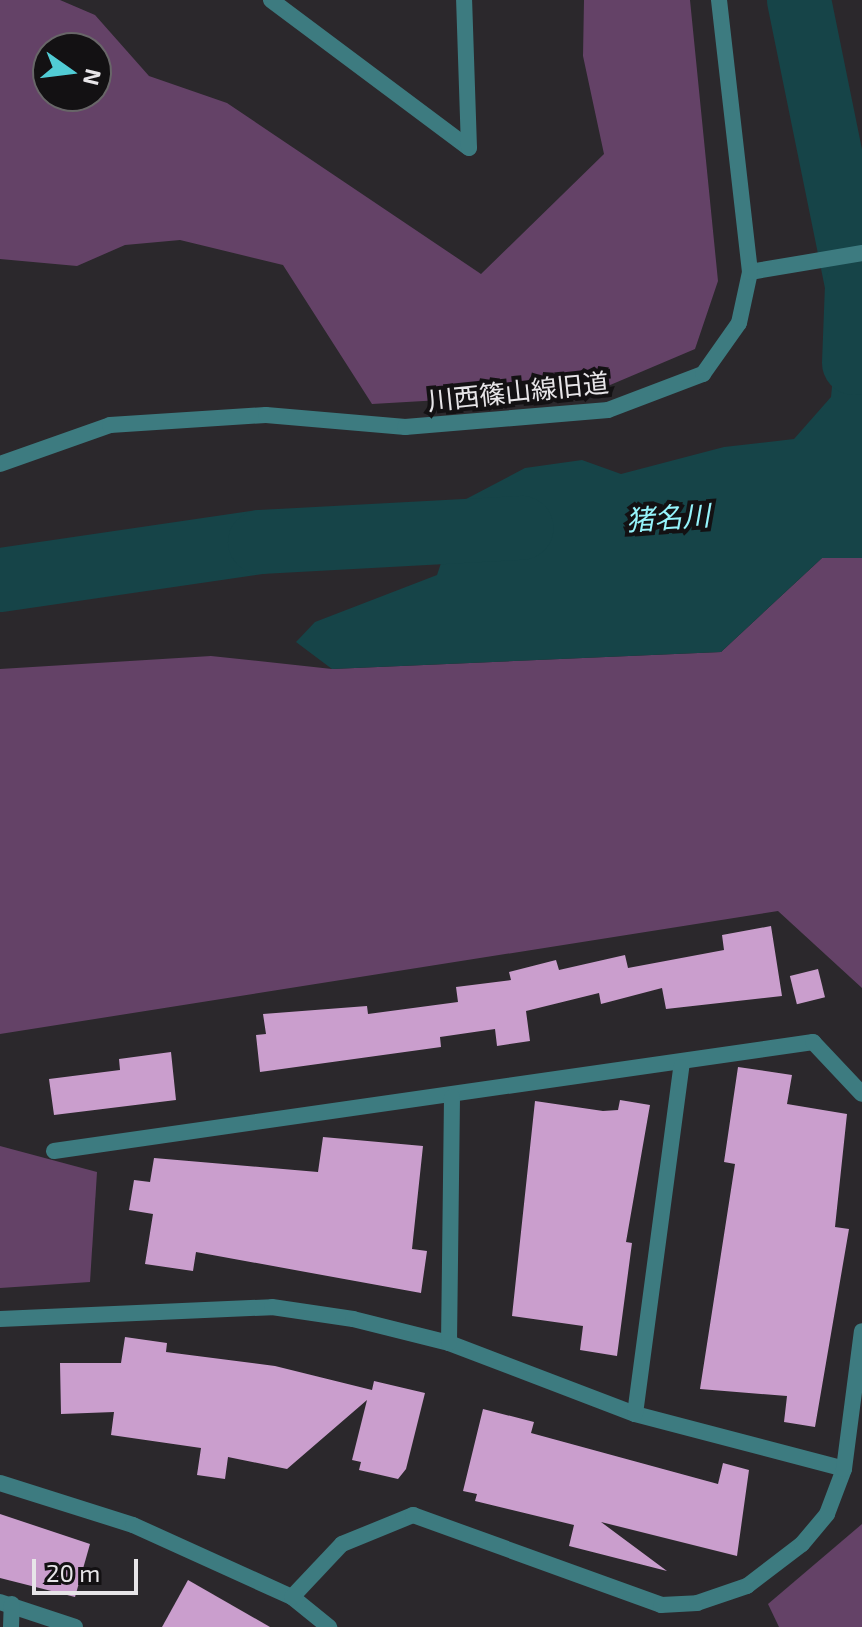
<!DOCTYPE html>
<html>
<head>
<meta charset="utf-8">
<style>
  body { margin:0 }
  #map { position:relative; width:862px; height:1627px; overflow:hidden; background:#2b282c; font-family:"Exo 2","Noto Sans JP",sans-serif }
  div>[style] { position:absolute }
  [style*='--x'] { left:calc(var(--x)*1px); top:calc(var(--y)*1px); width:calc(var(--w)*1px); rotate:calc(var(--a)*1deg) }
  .green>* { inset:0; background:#644267 }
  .water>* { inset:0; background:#164448 }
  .river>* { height:64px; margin:-32px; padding:0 32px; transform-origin:32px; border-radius:32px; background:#164448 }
  .building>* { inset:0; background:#ca9ecd; transform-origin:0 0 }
  .street>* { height:16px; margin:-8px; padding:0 8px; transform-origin:8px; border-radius:8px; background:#3d7b80 }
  span { translate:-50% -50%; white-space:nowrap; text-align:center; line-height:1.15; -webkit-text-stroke:8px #131113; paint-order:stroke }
  .street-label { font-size:26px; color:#e7e5e8 }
  .water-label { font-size:28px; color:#96f4fc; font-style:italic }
  .north { position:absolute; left:32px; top:32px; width:80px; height:80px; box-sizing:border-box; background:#131113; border:2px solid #686668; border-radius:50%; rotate:104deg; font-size:22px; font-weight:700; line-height:32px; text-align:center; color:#e7e5e8 }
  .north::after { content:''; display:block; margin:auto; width:28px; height:36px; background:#51ccd5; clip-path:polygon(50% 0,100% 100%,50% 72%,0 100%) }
  .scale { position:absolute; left:32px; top:1559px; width:106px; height:36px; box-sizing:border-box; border:4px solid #e7e5e8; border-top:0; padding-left:10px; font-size:24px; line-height:28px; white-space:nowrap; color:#e7e5e8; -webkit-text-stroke:6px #131113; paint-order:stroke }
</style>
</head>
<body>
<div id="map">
  <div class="green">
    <i style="clip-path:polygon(evenodd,0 0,60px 0,95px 15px,149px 76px,227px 103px,481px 274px,604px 154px,583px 56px,584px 0,690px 0,718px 281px,695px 349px,596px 391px,372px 404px,283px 265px,180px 240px,125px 245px,77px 266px,0 259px,0 0,48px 48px,96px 48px,96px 96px,48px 96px,48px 48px)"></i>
    <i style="clip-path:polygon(822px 558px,862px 558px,862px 988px,778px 911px,0 1034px,0 669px,211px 656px,332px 669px,721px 652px)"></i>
    <i style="clip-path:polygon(0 1146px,97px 1172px,90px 1282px,0 1288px)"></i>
    <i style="clip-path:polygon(862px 1524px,862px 1627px,779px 1627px,768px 1604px)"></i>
  </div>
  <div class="water">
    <i style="clip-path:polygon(862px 274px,862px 558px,822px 558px,721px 652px,332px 669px,296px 642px,315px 622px,437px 575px,443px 557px,430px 518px,525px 468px,582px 460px,621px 474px,724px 447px,794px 439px,831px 397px,843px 277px)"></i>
  </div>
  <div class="river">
    <i style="--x:799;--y:0;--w:291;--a:78.5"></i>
    <i style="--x:857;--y:285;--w:78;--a:92.2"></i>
    <i style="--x:0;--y:580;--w:263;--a:-8.3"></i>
    <i style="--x:260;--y:542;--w:262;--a:-3.1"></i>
  </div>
  <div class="building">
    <i style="clip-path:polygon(771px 926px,782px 996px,666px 1009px,662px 988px,601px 1004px,599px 993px,526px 1011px,530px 1041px,497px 1046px,495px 1029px,440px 1037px,441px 1047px,260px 1072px,256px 1035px,266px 1034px,263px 1014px,367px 1006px,368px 1014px,458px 1002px,456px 987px,511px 980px,509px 972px,556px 960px,559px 970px,625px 955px,628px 968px,724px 950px,722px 935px)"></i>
    <i style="left:818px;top:969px;width:29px;height:29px;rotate:76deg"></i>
    <i style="clip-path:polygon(171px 1052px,176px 1100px,54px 1115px,49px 1079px,120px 1070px,119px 1059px)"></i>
    <i style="clip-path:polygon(738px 1067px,792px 1075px,787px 1104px,847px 1114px,835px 1227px,849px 1229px,815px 1427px,784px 1422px,787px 1396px,700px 1389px,735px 1164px,724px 1162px)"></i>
    <i style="clip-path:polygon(620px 1100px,650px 1105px,626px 1242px,632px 1243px,617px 1356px,580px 1350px,583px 1326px,512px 1316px,535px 1101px,603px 1111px,618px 1110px)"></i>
    <i style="clip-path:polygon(323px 1137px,423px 1146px,412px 1249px,427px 1251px,421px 1293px,196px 1252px,193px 1271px,145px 1264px,153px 1214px,129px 1210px,134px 1180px,150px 1182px,154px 1158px,318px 1172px)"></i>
    <i style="clip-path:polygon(125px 1337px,167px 1343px,166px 1352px,275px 1366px,372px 1390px,374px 1381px,425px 1393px,406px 1469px,398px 1479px,359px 1470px,361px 1462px,352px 1460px,367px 1400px,287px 1469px,228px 1457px,225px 1479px,197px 1475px,201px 1448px,111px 1435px,114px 1412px,61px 1414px,60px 1363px,121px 1363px)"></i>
    <i style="clip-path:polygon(483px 1409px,534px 1422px,531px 1433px,718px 1484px,723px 1463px,749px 1470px,737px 1556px,601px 1522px,667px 1571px,569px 1546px,574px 1525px,475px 1501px,477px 1494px,463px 1491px)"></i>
    <i style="clip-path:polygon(0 1514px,90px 1544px,75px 1597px,0 1578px)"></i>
    <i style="clip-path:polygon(188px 1580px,270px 1627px,162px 1627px)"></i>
  </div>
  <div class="street">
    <i style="--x:271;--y:0;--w:247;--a:36.8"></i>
    <i style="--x:469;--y:148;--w:148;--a:-91.9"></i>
    <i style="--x:750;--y:272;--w:114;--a:-9.6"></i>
    <i style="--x:0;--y:464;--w:117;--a:-19.5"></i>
    <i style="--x:110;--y:425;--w:156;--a:-3.7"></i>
    <i style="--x:266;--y:415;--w:140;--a:4.9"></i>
    <i style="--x:405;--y:427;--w:204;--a:-4.8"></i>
    <i style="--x:608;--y:410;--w:102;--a:-20.8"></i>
    <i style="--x:703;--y:374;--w:62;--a:-54.8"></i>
    <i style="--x:739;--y:323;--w:52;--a:-77.8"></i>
    <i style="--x:750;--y:272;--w:274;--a:-96.5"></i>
    <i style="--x:54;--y:1151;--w:767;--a:-8.17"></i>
    <i style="--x:813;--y:1042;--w:71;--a:46.7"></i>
    <i style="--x:0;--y:1319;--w:272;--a:-2.5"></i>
    <i style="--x:272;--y:1307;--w:82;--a:8.4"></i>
    <i style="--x:353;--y:1319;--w:99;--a:14"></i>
    <i style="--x:449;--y:1343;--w:199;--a:20.9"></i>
    <i style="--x:635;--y:1414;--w:216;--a:14.7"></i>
    <i style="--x:449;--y:1343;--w:246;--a:-89.3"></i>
    <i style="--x:635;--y:1414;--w:350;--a:-82.4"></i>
    <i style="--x:0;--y:1483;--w:139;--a:17.5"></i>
    <i style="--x:133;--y:1525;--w:175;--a:24.4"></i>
    <i style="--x:292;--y:1597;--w:48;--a:39"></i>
    <i style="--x:292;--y:1597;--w:73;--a:-46.7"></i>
    <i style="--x:342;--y:1544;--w:77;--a:-22.2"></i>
    <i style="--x:413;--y:1515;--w:264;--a:19.9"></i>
    <i style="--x:661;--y:1605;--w:36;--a:-3"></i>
    <i style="--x:697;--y:1603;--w:53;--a:-18.8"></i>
    <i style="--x:747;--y:1586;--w:69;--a:-37.4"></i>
    <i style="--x:802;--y:1544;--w:39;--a:-50"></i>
    <i style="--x:827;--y:1514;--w:48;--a:-69.3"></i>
    <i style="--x:844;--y:1469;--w:139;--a:-82.6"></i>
    <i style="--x:0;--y:1602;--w:79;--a:18.4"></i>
    <i style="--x:11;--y:1627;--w:23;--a:-88"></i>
  </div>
  <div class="street-label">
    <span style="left:518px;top:391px;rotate:-6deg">川西篠山線旧道</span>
  </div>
  <div class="water-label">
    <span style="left:668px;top:517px;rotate:-4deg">猪名川</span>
  </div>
  <div class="north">N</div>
  <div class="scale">20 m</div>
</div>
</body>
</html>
